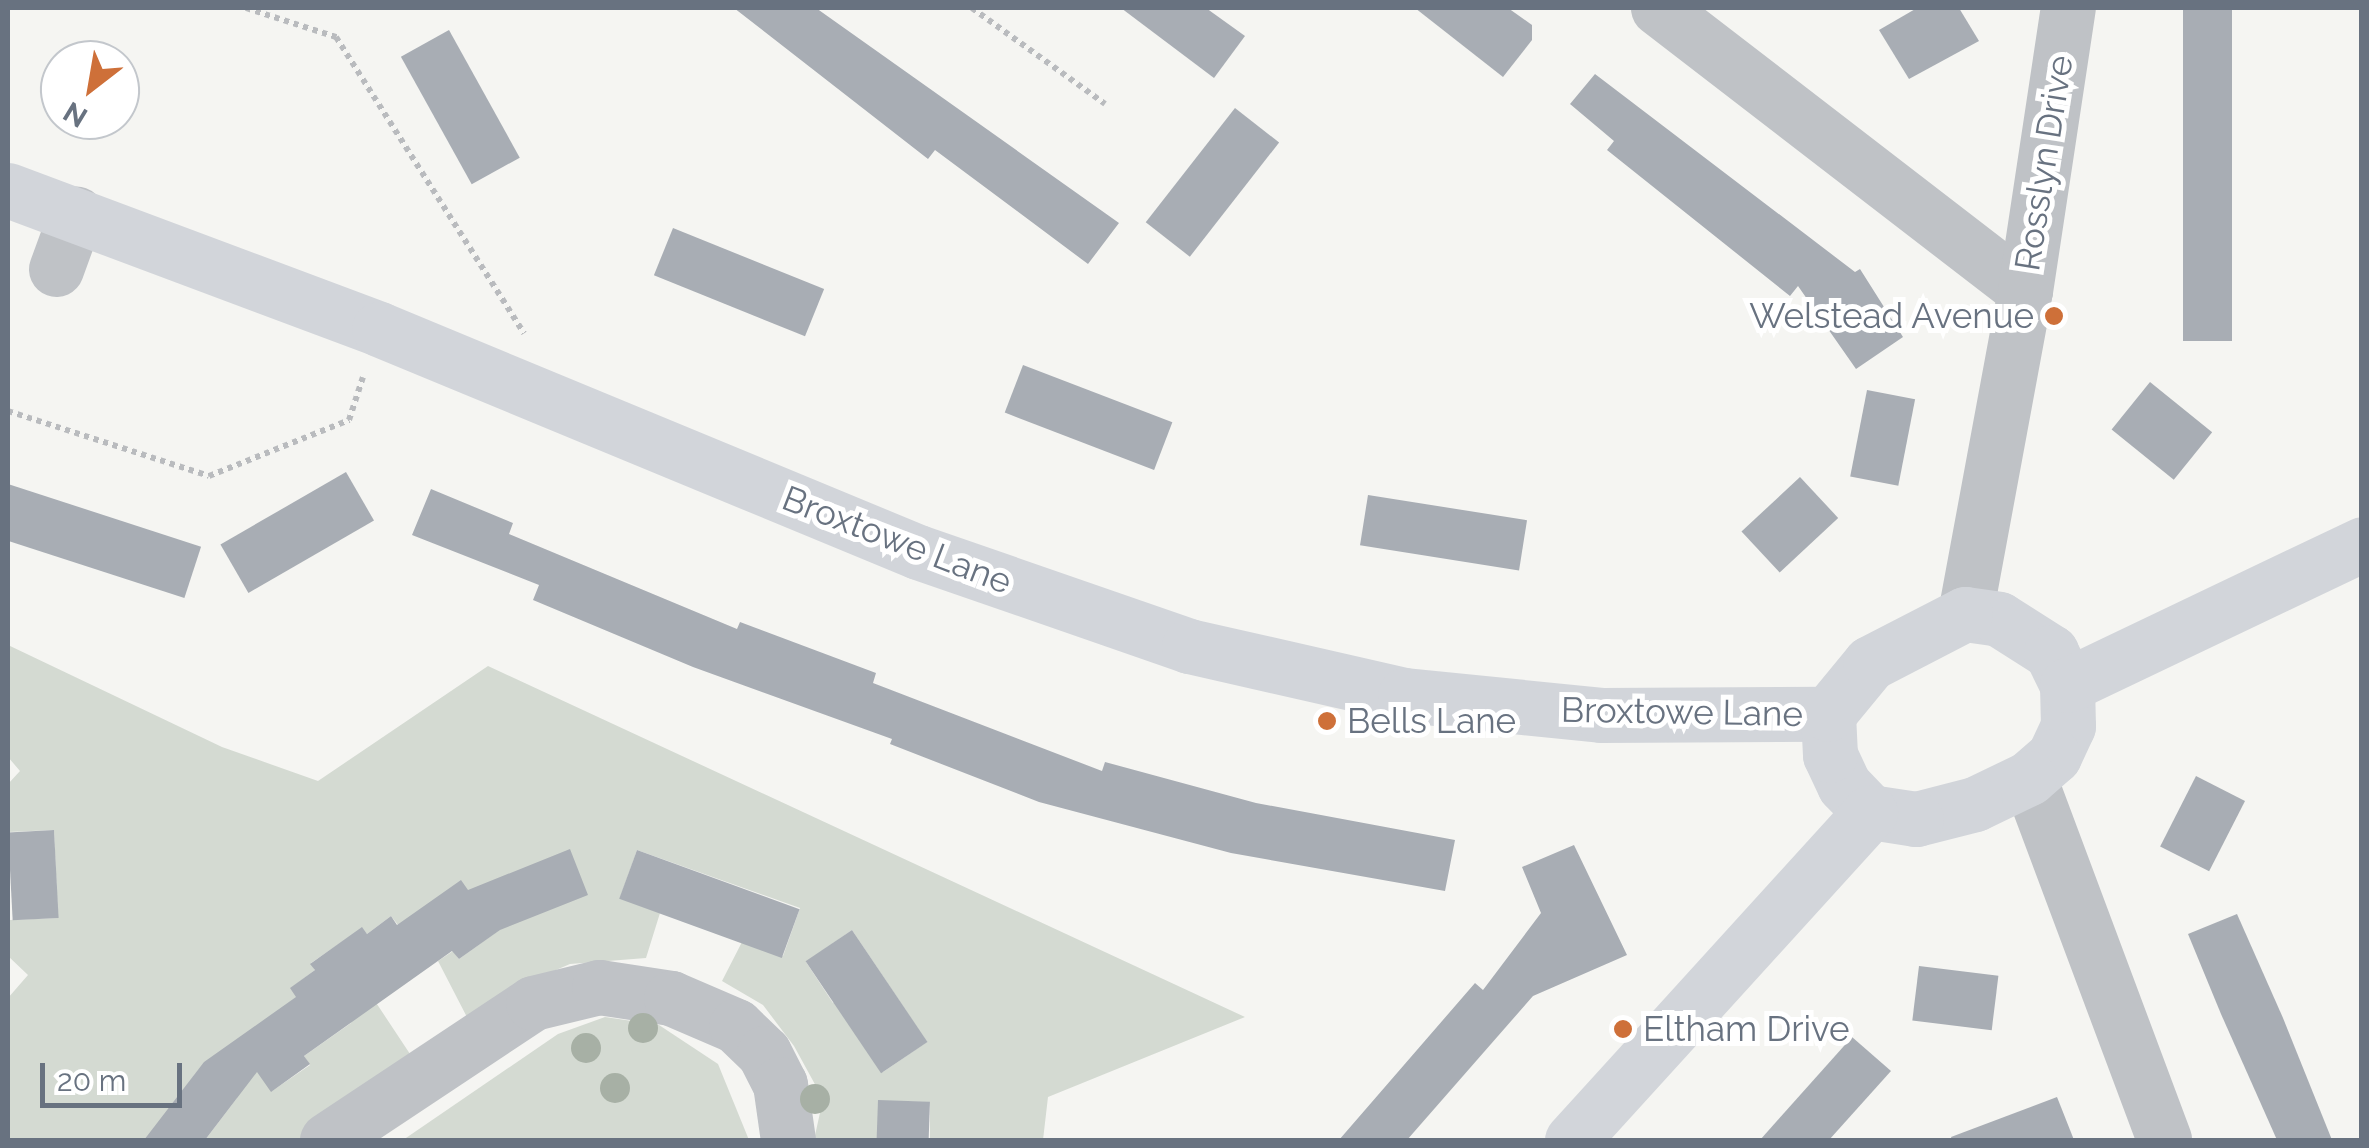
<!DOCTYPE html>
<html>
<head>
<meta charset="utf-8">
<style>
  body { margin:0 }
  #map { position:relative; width:2369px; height:1148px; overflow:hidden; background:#f5f5f2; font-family:Raleway,sans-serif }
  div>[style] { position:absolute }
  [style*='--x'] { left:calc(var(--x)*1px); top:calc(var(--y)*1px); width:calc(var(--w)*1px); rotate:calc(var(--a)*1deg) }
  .green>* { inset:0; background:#d4dad2 }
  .building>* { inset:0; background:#a8adb4; transform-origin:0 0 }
  .path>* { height:6px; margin-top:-3px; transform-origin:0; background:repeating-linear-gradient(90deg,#b9bbbe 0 5px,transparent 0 10px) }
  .minor>* { height:55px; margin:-27.5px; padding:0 27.5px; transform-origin:27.5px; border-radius:27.5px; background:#bfc2c6 }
  .major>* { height:55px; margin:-27.5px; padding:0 27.5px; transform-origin:27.5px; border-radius:27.5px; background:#d2d5da }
  .trees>* { width:30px; height:30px; margin:-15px; border-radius:50%; background:#a7b0a5 }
  .dots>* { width:28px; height:28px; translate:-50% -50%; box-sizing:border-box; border:5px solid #fff; border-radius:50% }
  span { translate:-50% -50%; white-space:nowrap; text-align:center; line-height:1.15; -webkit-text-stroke:10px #fff; paint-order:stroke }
  .street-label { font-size:35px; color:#687280 }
  .poi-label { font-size:35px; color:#687280 }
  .right { translate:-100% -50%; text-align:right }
  .left { translate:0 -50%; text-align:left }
  .frame { position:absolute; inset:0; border:10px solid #687280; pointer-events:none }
  .north { position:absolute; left:40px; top:40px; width:100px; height:100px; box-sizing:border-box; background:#fff; border:2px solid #c3c7cc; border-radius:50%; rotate:211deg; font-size:28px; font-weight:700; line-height:40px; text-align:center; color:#687280 }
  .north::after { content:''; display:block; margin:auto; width:35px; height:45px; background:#ce7039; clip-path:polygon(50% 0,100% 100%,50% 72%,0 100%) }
  .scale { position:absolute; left:40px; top:1063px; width:142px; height:45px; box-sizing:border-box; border:5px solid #687280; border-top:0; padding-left:12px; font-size:30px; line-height:35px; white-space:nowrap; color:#687280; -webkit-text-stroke:8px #fff; paint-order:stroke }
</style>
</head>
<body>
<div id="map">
  <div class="green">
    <i style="clip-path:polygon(evenodd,8px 645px,222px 747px,318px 781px,488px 666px,1245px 1017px,1048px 1097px,1043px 1140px,930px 1140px,930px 1102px,878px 1101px,878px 1140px,814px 1140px,823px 1099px,794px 1046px,763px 1005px,722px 981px,742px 942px,783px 956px,800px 908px,637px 850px,620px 898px,660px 913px,646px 958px,570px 964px,528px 982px,469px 1021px,438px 961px,453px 951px,459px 959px,498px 931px,398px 925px,391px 916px,367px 934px,362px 928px,311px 963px,315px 970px,291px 988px,297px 997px,272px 1091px,310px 1065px,304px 1056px,351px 1023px,365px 986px,414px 1060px,301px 1140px,205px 1140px,237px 1098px,199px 1069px,146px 1140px,8px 1140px,8px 998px,28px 975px,8px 956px,8px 873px,10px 920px,58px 918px,54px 830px,8px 832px,8px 784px,20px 771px,8px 757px,8px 645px,852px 930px,927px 1042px,883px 1072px,844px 996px,833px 1003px,806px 962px,852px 930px)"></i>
    <i style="clip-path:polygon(605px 1017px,659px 1025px,718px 1064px,749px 1140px,403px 1140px,558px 1034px)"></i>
  </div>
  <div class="building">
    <i style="clip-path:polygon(734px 8px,816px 8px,1119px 223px,1088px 264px,935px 150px,928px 159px)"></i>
    <i style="clip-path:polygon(1121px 8px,1206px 8px,1245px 36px,1214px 78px)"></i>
    <i style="clip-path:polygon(1415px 8px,1508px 8px,1532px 25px,1532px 40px,1503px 77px)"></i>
    <i style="clip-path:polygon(1917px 8px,1959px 8px,1979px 41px,1909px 79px,1879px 30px)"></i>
    <i style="left:2183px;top:8px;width:49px;height:333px"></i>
    <i style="left:449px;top:30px;width:146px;height:55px;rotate:61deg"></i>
    <i style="clip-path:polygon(1595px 74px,1855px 272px,1860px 269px,1903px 337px,1856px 369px,1798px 286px,1790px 296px,1607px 150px,1614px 141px,1570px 104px)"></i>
    <i style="left:1235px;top:108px;width:56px;height:145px;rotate:38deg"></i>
    <i style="left:673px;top:228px;width:163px;height:51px;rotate:22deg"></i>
    <i style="left:1023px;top:365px;width:160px;height:51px;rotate:21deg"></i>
    <i style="left:2150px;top:382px;width:80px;height:61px;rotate:39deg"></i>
    <i style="left:1867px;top:390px;width:49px;height:88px;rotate:11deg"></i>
    <i style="left:346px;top:472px;width:56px;height:145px;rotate:60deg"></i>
    <i style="left:1800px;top:477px;width:56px;height:80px;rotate:47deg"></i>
    <i style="left:8px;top:484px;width:203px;height:54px;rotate:18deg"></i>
    <i style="clip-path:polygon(431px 489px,513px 523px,509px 534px,737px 629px,740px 622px,876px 673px,873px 683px,1102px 771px,1105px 762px,1256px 803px,1455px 840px,1445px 891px,1231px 853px,1039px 802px,890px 744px,892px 739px,693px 667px,533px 600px,539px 585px,412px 535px)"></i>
    <i style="left:1368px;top:495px;width:161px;height:51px;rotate:9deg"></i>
    <i style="left:2196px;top:776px;width:55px;height:79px;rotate:27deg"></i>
    <i style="left:54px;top:830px;width:88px;height:46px;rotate:87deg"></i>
    <i style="clip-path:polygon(1574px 845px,1627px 955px,1533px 996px,1407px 1140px,1339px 1140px,1475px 983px,1483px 990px,1541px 913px,1522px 867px)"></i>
    <i style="clip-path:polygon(570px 849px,588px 895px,500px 930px,459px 959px,452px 951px,304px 1056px,310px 1064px,271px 1092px,257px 1072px,205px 1140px,144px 1140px,204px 1062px,296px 997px,290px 988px,315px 970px,310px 964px,362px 927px,367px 934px,391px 916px,397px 925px,461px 880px,468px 890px)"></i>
    <i style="left:637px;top:850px;width:173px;height:52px;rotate:20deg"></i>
    <i style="clip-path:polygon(2237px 914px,2283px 1018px,2332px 1140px,2277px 1140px,2221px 1014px,2188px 934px)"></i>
    <i style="left:852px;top:930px;width:135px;height:56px;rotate:56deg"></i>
    <i style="left:1919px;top:966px;width:80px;height:55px;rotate:7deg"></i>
    <i style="clip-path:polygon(1852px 1037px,1891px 1071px,1829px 1140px,1760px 1140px)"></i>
    <i style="clip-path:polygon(2057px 1097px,2074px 1140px,1952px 1140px,1951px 1137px)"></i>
    <i style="left:878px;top:1100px;width:52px;height:40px;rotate:2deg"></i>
  </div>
  <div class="path">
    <i style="--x:246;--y:8;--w:95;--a:17.9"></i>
    <i style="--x:336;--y:37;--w:351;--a:57.6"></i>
    <i style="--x:972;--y:8;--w:164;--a:35.8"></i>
    <i style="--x:8;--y:411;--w:211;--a:17.9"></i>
    <i style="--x:209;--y:476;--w:151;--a:-21.8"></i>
    <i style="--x:349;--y:420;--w:45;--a:-72"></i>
  </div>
  <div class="minor">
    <i style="--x:1658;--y:8;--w:463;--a:37.6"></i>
    <i style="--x:56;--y:269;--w:59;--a:-70"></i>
    <i style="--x:1965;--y:614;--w:329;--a:-79.5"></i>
    <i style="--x:2025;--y:291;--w:286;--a:-81.4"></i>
    <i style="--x:2029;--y:778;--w:386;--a:69.5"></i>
    <i style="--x:327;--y:1140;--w:247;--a:-33.6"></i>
    <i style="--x:533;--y:1003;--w:68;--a:-13.6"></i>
    <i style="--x:599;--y:987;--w:73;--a:8.7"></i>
    <i style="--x:671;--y:998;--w:71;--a:23.3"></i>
    <i style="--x:736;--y:1026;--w:39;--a:44"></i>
    <i style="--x:764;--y:1053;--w:35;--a:63"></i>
    <i style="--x:780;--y:1084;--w:57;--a:81.9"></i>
  </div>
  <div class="major">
    <i style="--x:8;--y:190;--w:396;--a:20.5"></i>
    <i style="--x:379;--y:329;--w:583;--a:22.48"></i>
    <i style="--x:918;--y:552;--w:287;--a:19.1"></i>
    <i style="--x:1189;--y:646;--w:221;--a:12.8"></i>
    <i style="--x:1405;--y:695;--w:197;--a:5.8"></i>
    <i style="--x:1601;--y:715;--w:227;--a:-0.3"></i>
    <i style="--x:1965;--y:614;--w:34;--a:8"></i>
    <i style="--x:1999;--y:619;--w:62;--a:32.4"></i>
    <i style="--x:2051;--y:652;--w:37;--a:64"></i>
    <i style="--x:2067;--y:685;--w:41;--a:88.6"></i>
    <i style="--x:2068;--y:726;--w:33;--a:115"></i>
    <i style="--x:2054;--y:756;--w:33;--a:139"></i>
    <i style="--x:2029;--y:778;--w:60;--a:154.3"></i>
    <i style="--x:1975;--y:804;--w:61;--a:165.7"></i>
    <i style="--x:1916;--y:819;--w:47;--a:-171.3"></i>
    <i style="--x:1870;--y:812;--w:37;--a:-134"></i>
    <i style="--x:1844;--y:785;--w:33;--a:-115"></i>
    <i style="--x:1830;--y:755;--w:41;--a:-92.8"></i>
    <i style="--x:1828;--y:714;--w:66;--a:-50.5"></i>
    <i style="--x:1870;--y:663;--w:107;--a:-27.3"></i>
    <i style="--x:2067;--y:685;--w:327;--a:-25.5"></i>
    <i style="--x:1572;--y:1140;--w:443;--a:-47.7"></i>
  </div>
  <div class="trees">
    <i style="left:643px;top:1028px"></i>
    <i style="left:586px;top:1048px"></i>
    <i style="left:615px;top:1088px"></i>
    <i style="left:815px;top:1099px"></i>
  </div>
  <div class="dots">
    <i style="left:2054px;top:316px;background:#ce7039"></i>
    <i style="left:1327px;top:721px;background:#ce7039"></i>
    <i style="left:1623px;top:1029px;background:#ce7039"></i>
  </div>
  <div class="street-label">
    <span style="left:2044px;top:163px;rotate:-81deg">Rosslyn Drive</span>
    <span style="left:897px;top:540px;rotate:21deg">Broxtowe Lane</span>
    <span style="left:1682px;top:712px;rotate:1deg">Broxtowe Lane</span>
  </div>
  <div class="poi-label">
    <span class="right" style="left:2034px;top:316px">Welstead Avenue</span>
    <span class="left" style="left:1347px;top:721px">Bells Lane</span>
    <span class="left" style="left:1643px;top:1029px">Eltham Drive</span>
  </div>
  <div class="frame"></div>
  <div class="north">N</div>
  <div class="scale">20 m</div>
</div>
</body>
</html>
